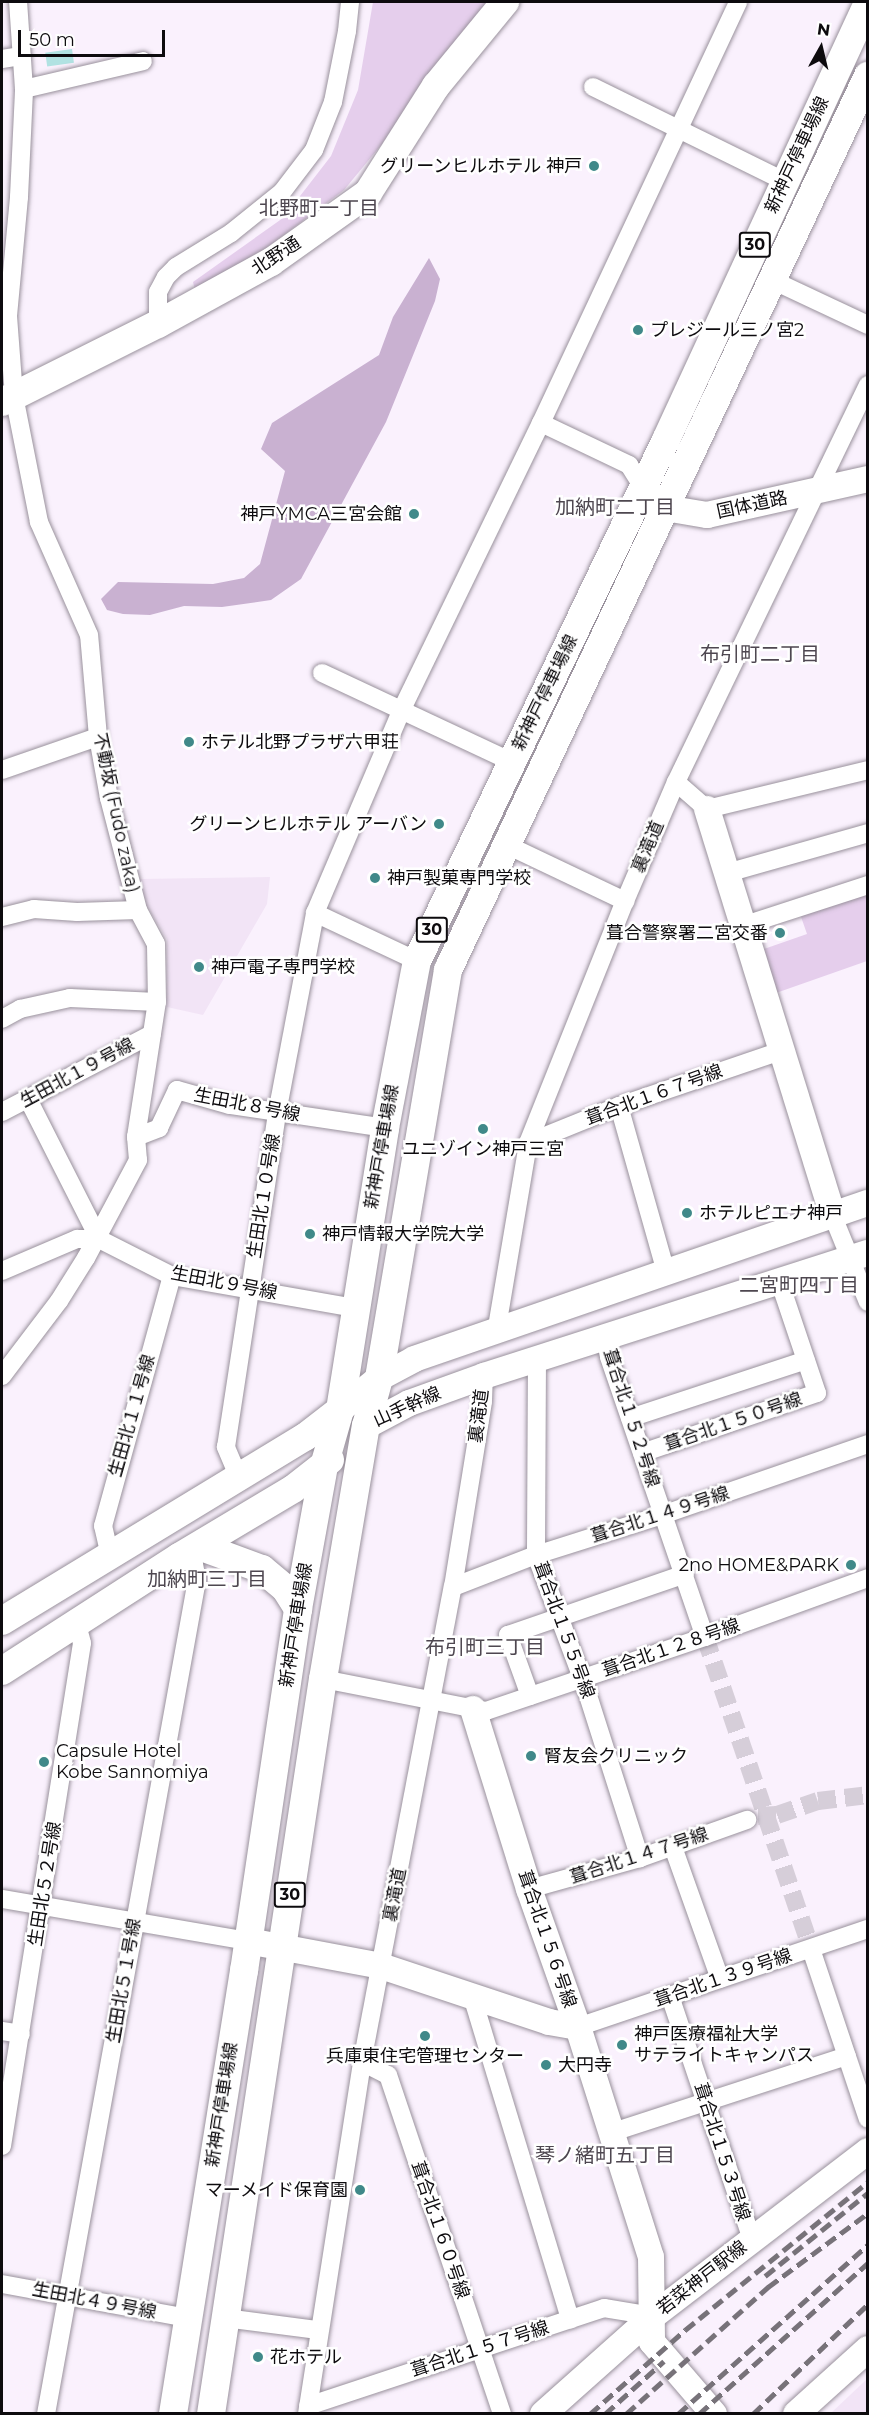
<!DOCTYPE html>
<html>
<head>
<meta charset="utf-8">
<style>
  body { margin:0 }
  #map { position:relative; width:869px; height:2415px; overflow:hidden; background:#faf1fd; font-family:Montserrat,"Noto Sans JP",sans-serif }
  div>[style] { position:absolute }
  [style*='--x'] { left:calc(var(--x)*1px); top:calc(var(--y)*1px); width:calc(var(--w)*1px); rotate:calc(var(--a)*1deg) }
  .built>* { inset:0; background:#f2e4f6 }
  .green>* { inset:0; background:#e5ceec }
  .forest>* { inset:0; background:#c9b1d1 }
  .water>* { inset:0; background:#b1e2e2; transform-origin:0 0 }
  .street-tunnel>* { height:18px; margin-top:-9px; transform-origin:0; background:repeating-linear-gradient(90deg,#d6ced9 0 18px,transparent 0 27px) }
  .roads { filter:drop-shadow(0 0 2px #99919c) drop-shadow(0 0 2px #99919c) }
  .street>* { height:18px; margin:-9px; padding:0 9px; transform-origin:9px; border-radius:9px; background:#fff }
  .secondary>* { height:26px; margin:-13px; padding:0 13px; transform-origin:13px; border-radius:13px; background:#fff }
  .primary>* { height:28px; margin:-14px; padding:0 14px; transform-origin:14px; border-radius:14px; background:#fff }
  .rail>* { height:4.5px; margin-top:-2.25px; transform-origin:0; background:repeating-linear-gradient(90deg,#777279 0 12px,transparent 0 18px) }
  .dots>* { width:16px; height:16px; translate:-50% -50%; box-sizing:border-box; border:3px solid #fff; border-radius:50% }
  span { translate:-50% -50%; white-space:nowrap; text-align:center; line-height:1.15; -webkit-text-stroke:5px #fff; paint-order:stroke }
  .shield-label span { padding:2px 4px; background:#fff; border:2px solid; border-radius:4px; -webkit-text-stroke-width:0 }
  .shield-label { font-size:16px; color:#0d0b0e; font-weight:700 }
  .street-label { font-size:18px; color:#0d0b0e }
  .poi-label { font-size:18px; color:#0d0b0e }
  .right { translate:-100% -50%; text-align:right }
  .left { translate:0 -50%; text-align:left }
  .neighbourhood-label { font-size:20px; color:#4e4750 }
  .frame { position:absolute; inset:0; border:3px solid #0d0b0e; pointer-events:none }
  .north { position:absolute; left:791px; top:18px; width:60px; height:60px; -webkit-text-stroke:4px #fff; paint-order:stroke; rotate:8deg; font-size:16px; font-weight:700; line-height:24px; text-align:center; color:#0d0b0e }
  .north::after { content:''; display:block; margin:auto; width:21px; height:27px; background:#0d0b0e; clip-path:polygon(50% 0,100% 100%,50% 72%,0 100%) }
  .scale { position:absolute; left:18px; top:30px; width:147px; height:27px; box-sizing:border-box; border:3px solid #0d0b0e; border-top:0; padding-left:8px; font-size:18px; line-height:21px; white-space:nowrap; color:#0d0b0e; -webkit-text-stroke:4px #fff; paint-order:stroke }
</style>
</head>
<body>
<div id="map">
  <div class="built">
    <i style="clip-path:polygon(270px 877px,267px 904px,203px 1015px,167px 1007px,167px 939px,146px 905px,139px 879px)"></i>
    <i style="clip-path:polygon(867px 2379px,867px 2413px,831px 2413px)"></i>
  </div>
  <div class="green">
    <i style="clip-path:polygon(373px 2px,487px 2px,423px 82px,382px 144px,344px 190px,269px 246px,195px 290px,193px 282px,283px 218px,331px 156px,358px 90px)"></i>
    <i style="clip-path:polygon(867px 889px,867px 961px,776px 993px,764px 949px,807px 934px,799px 911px)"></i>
  </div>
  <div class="forest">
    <i style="clip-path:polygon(429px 258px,440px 279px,435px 301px,386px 422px,301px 579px,271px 600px,222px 607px,184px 606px,150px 615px,123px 614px,107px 610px,101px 599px,118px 582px,213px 584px,244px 578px,260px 564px,285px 471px,261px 449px,272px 423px,379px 355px,393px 317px)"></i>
  </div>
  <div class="water">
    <i style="left:72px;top:49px;width:14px;height:27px;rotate:82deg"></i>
  </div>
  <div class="street-tunnel">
    <i style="--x:705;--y:1637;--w:330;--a:71.2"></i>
    <i style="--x:758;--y:1816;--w:19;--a:-3"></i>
    <i style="--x:777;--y:1815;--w:43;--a:-18.9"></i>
    <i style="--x:818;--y:1801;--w:50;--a:-6.8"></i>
  </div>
  <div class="roads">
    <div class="street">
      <i style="--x:2;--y:59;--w:20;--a:-9"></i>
      <i style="--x:593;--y:87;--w:213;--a:26.2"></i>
      <i style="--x:24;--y:89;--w:122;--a:-13.2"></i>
      <i style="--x:772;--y:280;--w:106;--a:25.1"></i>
      <i style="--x:158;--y:324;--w:32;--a:-90"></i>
      <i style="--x:158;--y:292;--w:17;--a:-62"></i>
      <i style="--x:166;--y:277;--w:14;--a:-45"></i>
      <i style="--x:176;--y:267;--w:65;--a:-31.7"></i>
      <i style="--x:231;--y:233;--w:65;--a:-38.8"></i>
      <i style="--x:282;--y:192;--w:53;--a:-52.7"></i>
      <i style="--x:314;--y:150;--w:52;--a:-68.4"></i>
      <i style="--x:333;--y:102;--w:72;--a:-78.8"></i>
      <i style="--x:347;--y:31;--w:29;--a:-84"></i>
      <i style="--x:541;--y:423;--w:98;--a:25.5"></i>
      <i style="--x:629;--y:465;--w:26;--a:58"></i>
      <i style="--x:322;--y:673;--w:210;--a:25.1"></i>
      <i style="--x:2;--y:770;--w:102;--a:-19"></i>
      <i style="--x:676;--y:782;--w:41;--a:41.1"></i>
      <i style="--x:707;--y:809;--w:166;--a:-13.6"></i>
      <i style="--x:507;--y:845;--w:131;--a:25.4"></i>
      <i style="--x:727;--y:873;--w:147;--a:-15.8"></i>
      <i style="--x:315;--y:913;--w:113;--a:25.2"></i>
      <i style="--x:2;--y:917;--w:33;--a:-14"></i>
      <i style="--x:34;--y:909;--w:43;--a:4"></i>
      <i style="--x:77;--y:912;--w:61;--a:-1.9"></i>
      <i style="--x:742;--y:926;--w:133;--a:-18"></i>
      <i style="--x:2;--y:1019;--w:21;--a:-29"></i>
      <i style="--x:20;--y:1009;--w:51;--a:-12.4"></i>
      <i style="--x:70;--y:998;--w:87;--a:2.6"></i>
      <i style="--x:28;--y:1099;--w:157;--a:63.1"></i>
      <i style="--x:619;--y:1106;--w:173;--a:74.2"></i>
      <i style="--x:2;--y:1112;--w:169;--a:-27.5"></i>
      <i style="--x:136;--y:1137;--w:25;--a:-21"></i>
      <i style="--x:159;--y:1128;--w:42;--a:-64.7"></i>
      <i style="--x:177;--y:1090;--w:55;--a:15.8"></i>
      <i style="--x:230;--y:1105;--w:157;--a:8.4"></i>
      <i style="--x:528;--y:1143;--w:98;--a:-22.1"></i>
      <i style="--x:619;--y:1106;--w:171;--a:-18.8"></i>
      <i style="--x:832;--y:1214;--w:95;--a:67.8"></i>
      <i style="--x:2;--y:1271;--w:82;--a:-23.1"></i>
      <i style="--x:77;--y:1239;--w:22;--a:0"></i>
      <i style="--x:99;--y:1239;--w:82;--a:26.9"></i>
      <i style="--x:172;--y:1276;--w:186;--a:9.9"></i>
      <i style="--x:496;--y:1333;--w:193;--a:-80.4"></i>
      <i style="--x:528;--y:1143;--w:261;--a:-68.2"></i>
      <i style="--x:625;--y:901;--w:129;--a:-66.8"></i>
      <i style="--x:676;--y:782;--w:441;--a:-64.2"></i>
      <i style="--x:605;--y:1336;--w:21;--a:79"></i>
      <i style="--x:609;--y:1357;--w:296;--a:71.1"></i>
      <i style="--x:537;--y:1358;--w:197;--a:90.3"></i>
      <i style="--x:536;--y:1555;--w:140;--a:69.5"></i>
      <i style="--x:585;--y:1686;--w:181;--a:72.3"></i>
      <i style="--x:2;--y:1376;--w:94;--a:-52.8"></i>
      <i style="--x:59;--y:1301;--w:51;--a:-57.9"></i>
      <i style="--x:86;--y:1258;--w:111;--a:-62"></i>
      <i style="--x:138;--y:1160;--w:23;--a:-95"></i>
      <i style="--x:136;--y:1137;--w:137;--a:-81.2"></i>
      <i style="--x:157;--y:1002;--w:58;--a:-91"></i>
      <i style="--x:156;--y:944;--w:38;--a:-118"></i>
      <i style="--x:138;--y:910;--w:116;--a:-104.5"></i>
      <i style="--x:109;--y:798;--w:62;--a:-100.2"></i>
      <i style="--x:98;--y:737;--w:102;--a:-95"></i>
      <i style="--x:89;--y:635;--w:124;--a:-113.9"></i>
      <i style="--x:39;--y:522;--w:128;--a:-101.2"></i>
      <i style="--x:14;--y:396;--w:80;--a:-94.3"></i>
      <i style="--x:8;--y:316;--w:120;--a:-84.7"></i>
      <i style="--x:19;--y:197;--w:108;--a:-87.3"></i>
      <i style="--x:24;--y:89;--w:87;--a:-93.9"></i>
      <i style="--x:630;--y:1418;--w:185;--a:-18.2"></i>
      <i style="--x:642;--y:1453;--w:185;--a:-18.9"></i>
      <i style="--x:817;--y:1393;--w:116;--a:-108.6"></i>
      <i style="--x:239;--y:1478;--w:34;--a:-113"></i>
      <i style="--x:226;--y:1447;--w:338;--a:-81.3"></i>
      <i style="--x:277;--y:1113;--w:204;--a:-79.2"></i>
      <i style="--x:315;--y:913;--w:222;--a:-66.9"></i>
      <i style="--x:402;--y:709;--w:318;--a:-64.1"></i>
      <i style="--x:541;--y:423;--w:465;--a:-64.9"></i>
      <i style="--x:110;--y:1556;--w:31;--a:-103"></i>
      <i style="--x:103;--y:1526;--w:259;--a:-74.6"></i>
      <i style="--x:453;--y:1587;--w:89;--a:-21.1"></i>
      <i style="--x:536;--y:1555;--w:132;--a:-17.6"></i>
      <i style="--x:662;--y:1515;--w:218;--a:-19"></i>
      <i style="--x:323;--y:1679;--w:166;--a:11.1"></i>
      <i style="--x:486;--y:1711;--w:231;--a:-18.7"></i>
      <i style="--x:705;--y:1637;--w:173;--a:-19.9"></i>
      <i style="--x:530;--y:1696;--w:65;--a:-109.8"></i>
      <i style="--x:508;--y:1635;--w:187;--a:-19"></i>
      <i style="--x:673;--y:1847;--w:140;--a:70.4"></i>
      <i style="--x:529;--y:1889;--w:115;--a:-15.6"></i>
      <i style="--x:640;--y:1858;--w:114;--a:-19.6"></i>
      <i style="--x:2;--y:1899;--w:250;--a:9.7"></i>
      <i style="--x:811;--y:1949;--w:179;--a:71.5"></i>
      <i style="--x:472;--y:1996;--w:338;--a:73.1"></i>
      <i style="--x:670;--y:1996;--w:256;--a:71.4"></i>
      <i style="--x:578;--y:2027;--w:306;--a:-18.7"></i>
      <i style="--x:2;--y:2031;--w:19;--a:9"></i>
      <i style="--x:362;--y:2062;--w:29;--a:27"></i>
      <i style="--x:388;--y:2075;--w:358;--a:71.4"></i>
      <i style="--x:610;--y:2133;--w:249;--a:-18"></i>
      <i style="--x:2;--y:2146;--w:509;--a:-80.96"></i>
      <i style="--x:82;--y:1643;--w:23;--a:-105"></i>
      <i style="--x:2;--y:2284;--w:188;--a:10.4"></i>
      <i style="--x:225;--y:2318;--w:94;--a:7.4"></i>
      <i style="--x:308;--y:2406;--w:312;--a:-18.3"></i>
      <i style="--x:604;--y:2308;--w:50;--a:9.3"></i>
      <i style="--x:46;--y:2414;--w:848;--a:-79.74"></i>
      <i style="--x:197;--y:1580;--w:16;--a:-101"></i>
      <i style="--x:194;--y:1564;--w:17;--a:-155"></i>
      <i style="--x:307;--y:2414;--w:356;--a:-81.1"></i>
      <i style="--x:362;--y:2062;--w:484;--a:-79.2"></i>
      <i style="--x:453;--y:1587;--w:188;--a:-80.8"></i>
      <i style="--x:483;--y:1401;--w:25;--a:-88"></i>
    </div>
    <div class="secondary">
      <i style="--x:650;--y:494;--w:21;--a:43"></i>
      <i style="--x:665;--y:508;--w:43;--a:9.5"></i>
      <i style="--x:707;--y:515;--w:165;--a:-12.6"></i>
      <i style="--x:707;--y:809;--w:424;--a:72.8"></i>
      <i style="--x:340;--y:1410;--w:50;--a:-39.4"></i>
      <i style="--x:379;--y:1378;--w:40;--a:-28"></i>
      <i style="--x:414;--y:1359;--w:480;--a:-19"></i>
      <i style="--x:366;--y:1426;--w:49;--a:-28.1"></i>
      <i style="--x:409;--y:1403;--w:80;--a:-19.8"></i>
      <i style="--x:484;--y:1376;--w:403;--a:-17.8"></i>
      <i style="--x:473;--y:1709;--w:189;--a:72.7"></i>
      <i style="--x:529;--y:1889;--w:146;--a:70.5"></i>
      <i style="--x:578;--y:2027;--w:241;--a:72.4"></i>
      <i style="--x:651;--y:2257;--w:85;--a:89.3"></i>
      <i style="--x:652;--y:2342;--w:95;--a:49.3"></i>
      <i style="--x:248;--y:1941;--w:135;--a:10.6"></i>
      <i style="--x:381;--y:1966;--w:177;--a:18.4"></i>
      <i style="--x:549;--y:2022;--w:29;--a:10"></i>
      <i style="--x:543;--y:2414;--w:147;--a:-41.7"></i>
      <i style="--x:653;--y:2316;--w:271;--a:-37.5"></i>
      <i style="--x:796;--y:2414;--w:97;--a:-42.1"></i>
    </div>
    <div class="primary">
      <i style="--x:2;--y:402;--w:174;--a:-26.6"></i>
      <i style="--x:158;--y:324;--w:129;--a:-28.8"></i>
      <i style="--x:271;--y:262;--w:119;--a:-35.4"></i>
      <i style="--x:368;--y:193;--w:127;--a:-57.6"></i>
      <i style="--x:436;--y:86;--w:109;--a:-50.6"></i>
      <i style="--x:199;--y:1546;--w:67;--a:20.1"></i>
      <i style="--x:262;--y:1569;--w:30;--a:40"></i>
      <i style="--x:285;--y:1588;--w:25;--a:58"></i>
      <i style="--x:2;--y:1621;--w:354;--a:-31.3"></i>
      <i style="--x:305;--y:1437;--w:44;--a:-37.6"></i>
      <i style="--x:2;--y:1671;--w:211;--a:-32.8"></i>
      <i style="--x:179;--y:1557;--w:133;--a:-30.8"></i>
      <i style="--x:293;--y:1489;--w:47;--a:-38.1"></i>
      <i style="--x:173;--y:2414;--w:449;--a:-80.9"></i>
      <i style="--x:244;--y:1971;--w:366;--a:-81.5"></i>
      <i style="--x:298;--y:1609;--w:145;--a:-79.7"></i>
      <i style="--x:324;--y:1466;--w:58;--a:-74.1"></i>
      <i style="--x:340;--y:1410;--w:286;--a:-80.9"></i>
      <i style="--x:385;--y:1128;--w:170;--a:-79.2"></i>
      <i style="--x:417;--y:961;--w:577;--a:-64.46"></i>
      <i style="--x:666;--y:440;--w:481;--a:-65.2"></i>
      <i style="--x:211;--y:2414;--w:743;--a:-81.34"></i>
      <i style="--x:323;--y:1679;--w:257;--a:-80.4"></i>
      <i style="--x:366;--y:1426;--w:50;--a:-74.8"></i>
      <i style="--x:379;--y:1378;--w:414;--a:-80.4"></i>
      <i style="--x:448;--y:970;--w:988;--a:-64.84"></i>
    </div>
  </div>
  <div class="rail">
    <i style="--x:765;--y:2276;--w:132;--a:-38.9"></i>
    <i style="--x:590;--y:2414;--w:127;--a:-41.5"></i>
    <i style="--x:685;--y:2330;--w:235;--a:-39"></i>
    <i style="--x:605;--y:2414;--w:79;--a:-41.9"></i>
    <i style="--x:626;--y:2414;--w:191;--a:-41.8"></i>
    <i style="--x:768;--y:2287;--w:124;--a:-36.5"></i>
    <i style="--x:678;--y:2414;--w:254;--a:-41.7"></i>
    <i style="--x:699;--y:2414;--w:227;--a:-41.8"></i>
    <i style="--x:753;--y:2414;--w:159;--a:-43.7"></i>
  </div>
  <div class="dots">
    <i style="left:594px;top:166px;background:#408989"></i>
    <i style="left:638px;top:330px;background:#408989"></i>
    <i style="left:414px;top:514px;background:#408989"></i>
    <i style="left:189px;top:742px;background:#408989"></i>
    <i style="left:439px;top:824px;background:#408989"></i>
    <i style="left:375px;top:878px;background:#408989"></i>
    <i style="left:780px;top:933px;background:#408989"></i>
    <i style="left:199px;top:967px;background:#408989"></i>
    <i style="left:483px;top:1129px;background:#408989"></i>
    <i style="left:687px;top:1213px;background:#408989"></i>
    <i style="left:310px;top:1234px;background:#408989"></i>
    <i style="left:851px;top:1565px;background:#408989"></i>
    <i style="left:531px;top:1756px;background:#408989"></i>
    <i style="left:44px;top:1762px;background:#408989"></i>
    <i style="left:425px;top:2036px;background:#408989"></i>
    <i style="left:622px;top:2045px;background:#408989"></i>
    <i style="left:546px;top:2065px;background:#408989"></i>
    <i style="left:360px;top:2190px;background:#408989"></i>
    <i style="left:258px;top:2357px;background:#408989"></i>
  </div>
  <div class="shield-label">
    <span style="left:755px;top:245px">30</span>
    <span style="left:432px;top:930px">30</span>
    <span style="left:290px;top:1895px">30</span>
  </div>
  <div class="street-label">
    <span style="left:797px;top:155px;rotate:-65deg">新神戸停車場線</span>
    <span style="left:276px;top:256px;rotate:-33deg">北野通</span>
    <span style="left:752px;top:505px;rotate:-12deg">国体道路</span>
    <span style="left:545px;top:693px;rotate:-64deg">新神戸停車場線</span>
    <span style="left:116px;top:813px;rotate:78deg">不動坂 (Fudo zaka)</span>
    <span style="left:648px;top:847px;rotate:-67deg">裏滝道</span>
    <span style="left:77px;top:1073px;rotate:-28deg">生田北１９号線</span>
    <span style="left:654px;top:1095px;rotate:-20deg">葺合北１６７号線</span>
    <span style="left:247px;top:1105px;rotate:11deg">生田北８号線</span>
    <span style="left:382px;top:1147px;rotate:-80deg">新神戸停車場線</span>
    <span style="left:264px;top:1196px;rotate:-81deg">生田北１０号線</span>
    <span style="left:224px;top:1283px;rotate:11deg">生田北９号線</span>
    <span style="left:407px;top:1407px;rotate:-24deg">山手幹線</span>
    <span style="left:132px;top:1416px;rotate:-74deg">生田北１１号線</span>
    <span style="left:479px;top:1416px;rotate:-83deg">裏滝道</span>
    <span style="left:631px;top:1418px;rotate:72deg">葺合北１５２号線</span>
    <span style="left:733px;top:1422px;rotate:-19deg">葺合北１５０号線</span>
    <span style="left:660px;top:1515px;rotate:-18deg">葺合北１４９号線</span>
    <span style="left:296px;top:1625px;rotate:-81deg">新神戸停車場線</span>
    <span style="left:564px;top:1630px;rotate:70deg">葺合北１５５号線</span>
    <span style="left:671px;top:1648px;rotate:-19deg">葺合北１２８号線</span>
    <span style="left:639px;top:1856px;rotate:-18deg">葺合北１４７号線</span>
    <span style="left:45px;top:1884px;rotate:-81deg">生田北５２号線</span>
    <span style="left:395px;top:1895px;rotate:-79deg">裏滝道</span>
    <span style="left:547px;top:1939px;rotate:71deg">葺合北１５６号線</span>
    <span style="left:723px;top:1978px;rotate:-19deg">葺合北１３９号線</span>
    <span style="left:124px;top:1981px;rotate:-80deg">生田北５１号線</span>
    <span style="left:222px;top:2105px;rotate:-81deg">新神戸停車場線</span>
    <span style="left:722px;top:2152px;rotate:72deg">葺合北１５３号線</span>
    <span style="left:440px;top:2230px;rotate:71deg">葺合北１６０号線</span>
    <span style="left:702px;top:2278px;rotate:-38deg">若菜神戸駅線</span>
    <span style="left:94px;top:2301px;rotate:11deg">生田北４９号線</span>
    <span style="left:480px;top:2349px;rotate:-18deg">葺合北１５７号線</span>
  </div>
  <div class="poi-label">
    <span class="right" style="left:582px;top:166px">グリーンヒルホテル 神戸</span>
    <span class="left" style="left:650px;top:330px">プレジール三ノ宮2</span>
    <span class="right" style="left:402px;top:514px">神戸YMCA三宮会館</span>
    <span class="left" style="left:201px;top:742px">ホテル北野プラザ六甲荘</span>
    <span class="right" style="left:427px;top:824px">グリーンヒルホテル アーバン</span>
    <span class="left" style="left:387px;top:878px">神戸製菓専門学校</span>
    <span class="right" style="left:768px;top:933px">葺合警察署二宮交番</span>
    <span class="left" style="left:211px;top:967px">神戸電子専門学校</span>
    <span style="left:483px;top:1149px">ユニゾイン神戸三宮</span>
    <span class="left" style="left:699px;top:1213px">ホテルピエナ神戸</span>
    <span class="left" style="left:322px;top:1234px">神戸情報大学院大学</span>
    <span class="right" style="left:839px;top:1565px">2no HOME&amp;PARK</span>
    <span class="left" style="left:56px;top:1762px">Capsule Hotel<br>Kobe Sannomiya</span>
    <span class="left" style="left:544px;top:1756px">腎友会クリニック</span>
    <span class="left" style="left:634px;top:2045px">神戸医療福祉大学<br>サテライトキャンパス</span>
    <span style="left:425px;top:2056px">兵庫東住宅管理センター</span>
    <span class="left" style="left:558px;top:2065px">大円寺</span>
    <span class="right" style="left:348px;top:2190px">マーメイド保育園</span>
    <span class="left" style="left:270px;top:2357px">花ホテル</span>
  </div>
  <div class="neighbourhood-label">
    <span style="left:319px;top:208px">北野町一丁目</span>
    <span style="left:615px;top:507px">加納町二丁目</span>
    <span style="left:760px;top:654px">布引町二丁目</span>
    <span style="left:799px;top:1285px">二宮町四丁目</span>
    <span style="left:207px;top:1579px">加納町三丁目</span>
    <span style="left:485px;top:1647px">布引町三丁目</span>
    <span style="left:605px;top:2155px">琴ノ緒町五丁目</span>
  </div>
  <div class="frame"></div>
  <div class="north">N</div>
  <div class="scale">50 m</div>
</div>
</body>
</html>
